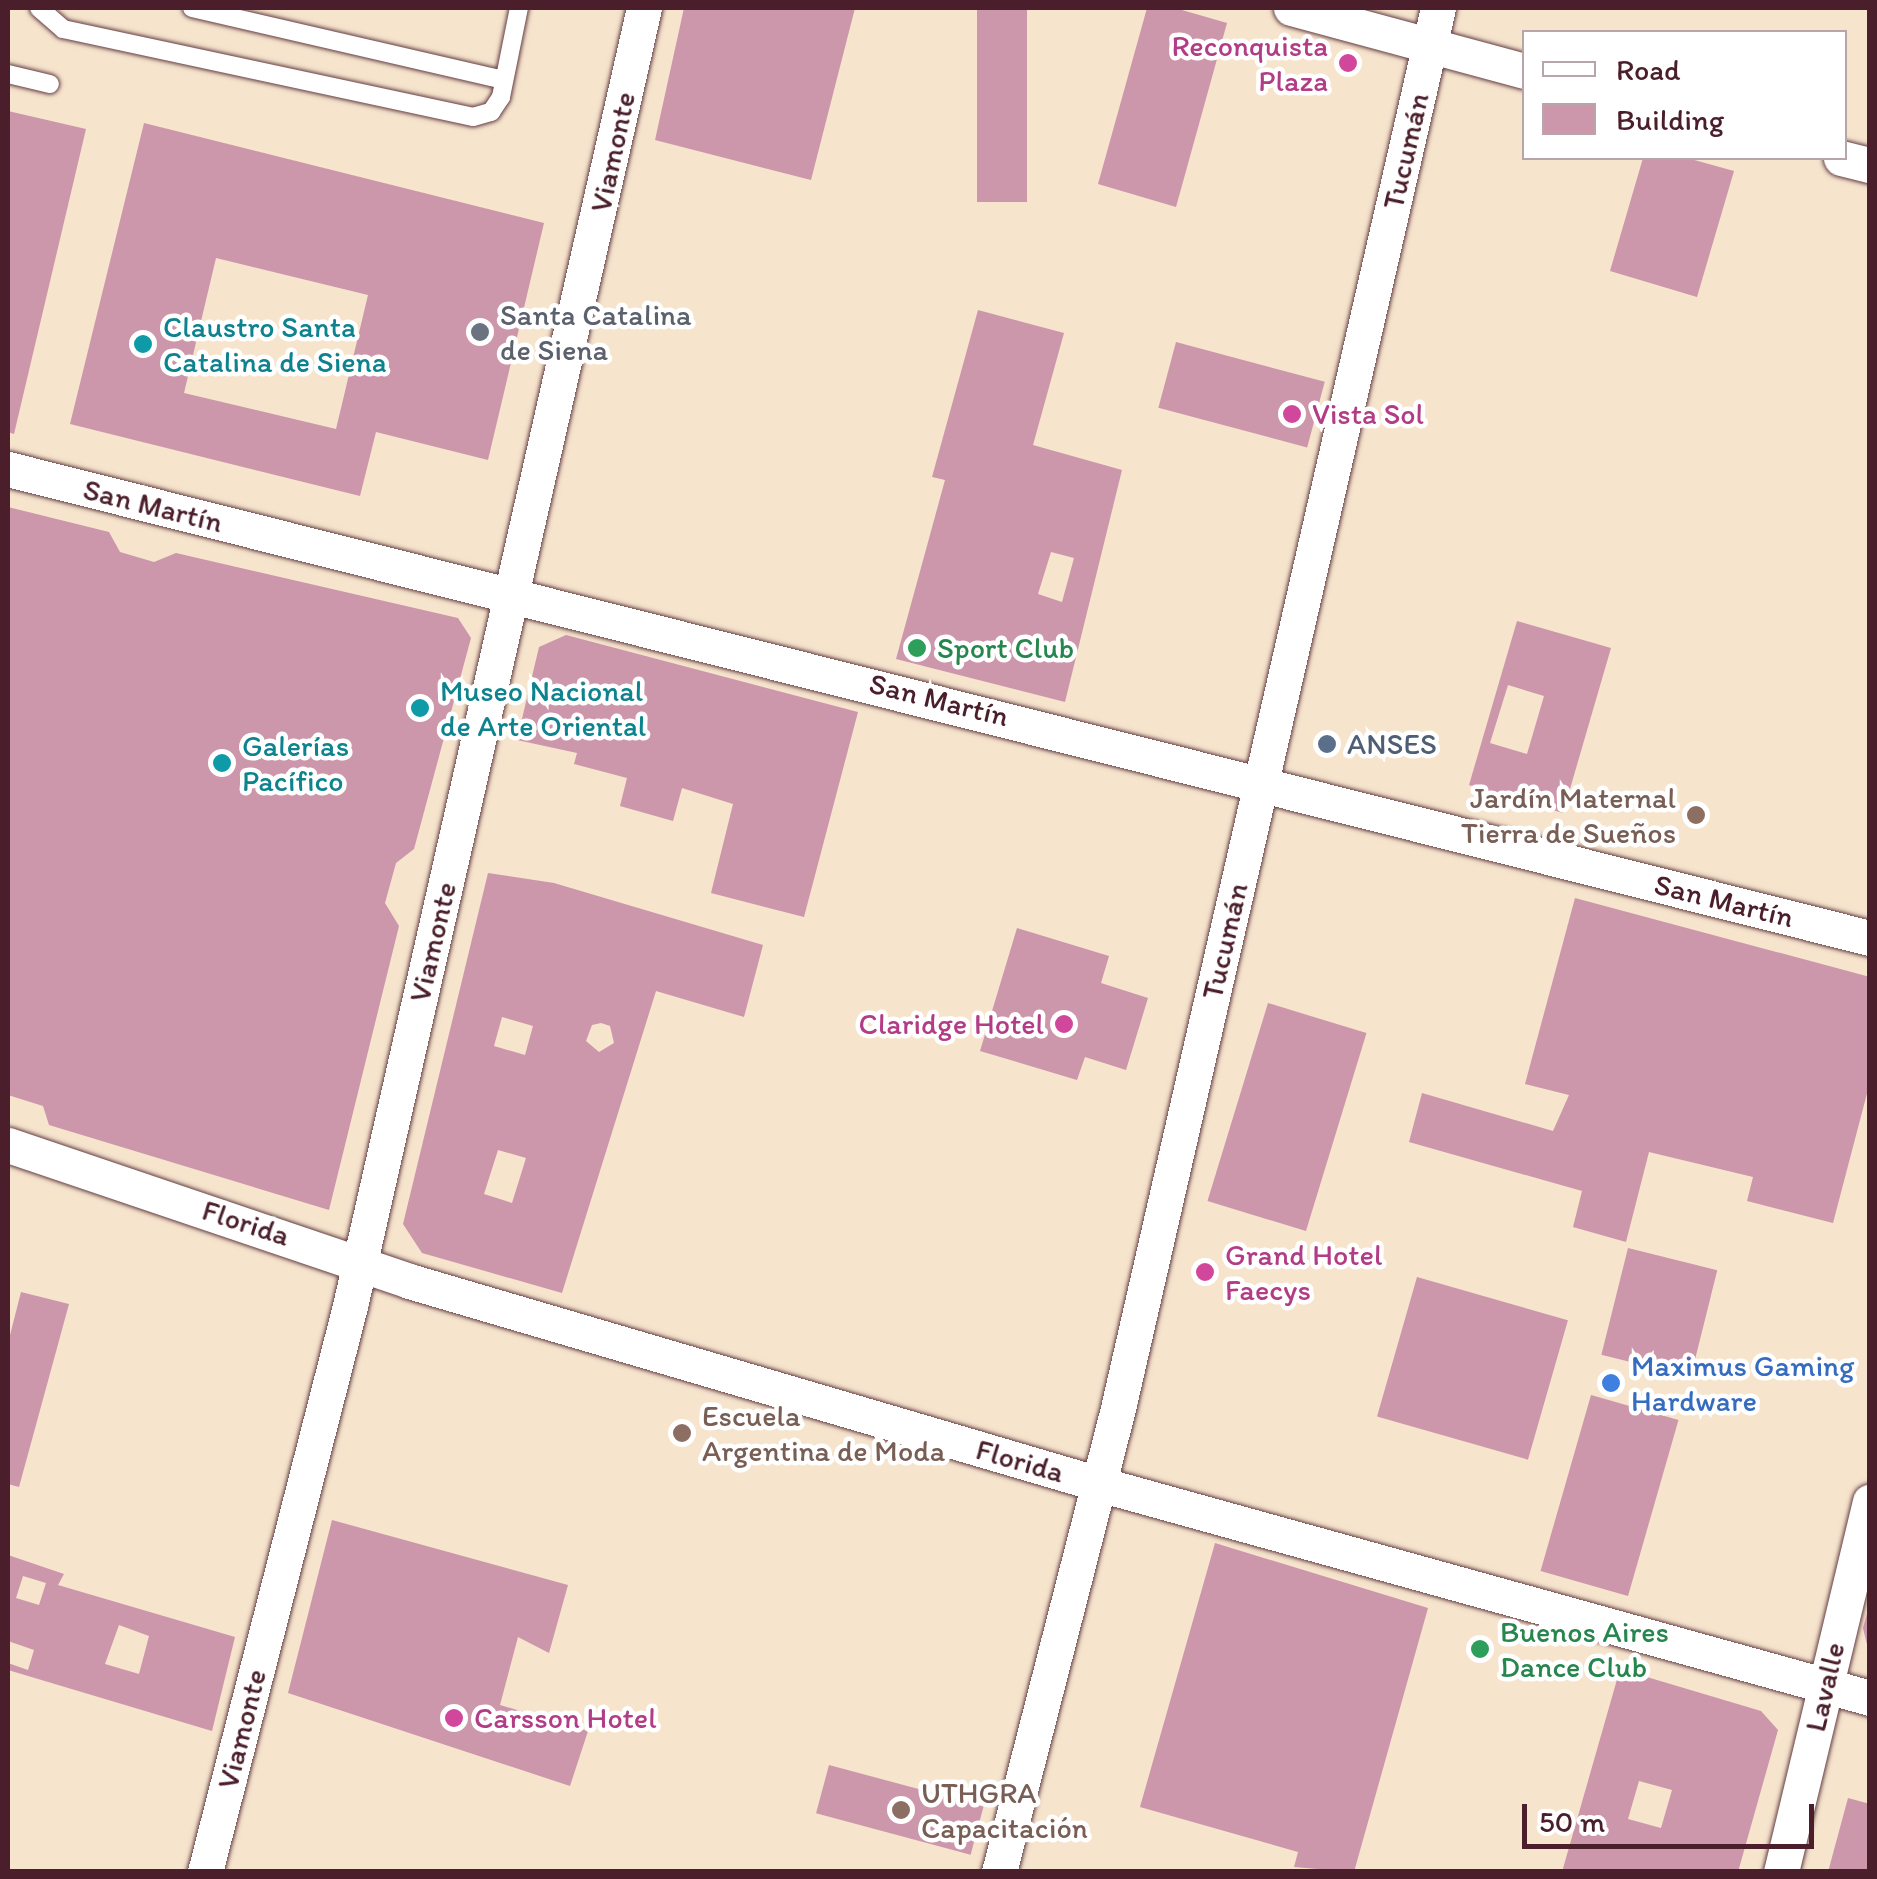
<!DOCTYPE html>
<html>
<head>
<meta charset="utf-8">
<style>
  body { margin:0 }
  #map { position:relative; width:1877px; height:1879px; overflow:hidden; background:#f6e4cd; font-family:Itim,sans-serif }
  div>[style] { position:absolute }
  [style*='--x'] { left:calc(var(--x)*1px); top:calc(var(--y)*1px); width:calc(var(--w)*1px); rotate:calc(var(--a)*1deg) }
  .building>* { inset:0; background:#cc96ab; transform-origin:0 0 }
  .roads { filter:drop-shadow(0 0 2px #643d43) drop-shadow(0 0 2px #643d43) }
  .lane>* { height:18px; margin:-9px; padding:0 9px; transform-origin:9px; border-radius:9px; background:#fff }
  .street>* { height:35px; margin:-17.5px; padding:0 17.5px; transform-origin:17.5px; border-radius:17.5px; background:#fff }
  .dots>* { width:28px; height:28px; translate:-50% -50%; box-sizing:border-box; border:5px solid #fff; border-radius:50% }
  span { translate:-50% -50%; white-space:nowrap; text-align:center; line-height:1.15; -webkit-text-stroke:9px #fff; paint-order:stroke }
  .hotel-label { font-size:30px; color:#b23c85 }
  .right { translate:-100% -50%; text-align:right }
  .left { translate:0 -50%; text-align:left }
  .street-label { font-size:30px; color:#4a1f2b }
  .worship-label { font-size:30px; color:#5b616d }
  .culture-label { font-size:30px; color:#0d838f }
  .leisure-label { font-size:30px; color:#27864d }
  .service-label { font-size:30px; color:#4e5e75 }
  .education-label { font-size:30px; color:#785e54 }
  .shop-label { font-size:30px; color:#366cbe }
  .frame { position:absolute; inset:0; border:10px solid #4a1f2b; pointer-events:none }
  .legend { position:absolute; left:1522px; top:30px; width:325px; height:130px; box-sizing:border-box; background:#fff; border:2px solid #b7a5aa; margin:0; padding:12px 18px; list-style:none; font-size:30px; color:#4a1f2b }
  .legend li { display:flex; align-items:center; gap:20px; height:50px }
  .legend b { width:50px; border:2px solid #b7a5aa }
  .scale { position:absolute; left:1522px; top:1804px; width:292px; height:45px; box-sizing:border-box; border:5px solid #4a1f2b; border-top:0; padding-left:12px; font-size:30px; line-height:35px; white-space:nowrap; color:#4a1f2b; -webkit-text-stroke:8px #fff; paint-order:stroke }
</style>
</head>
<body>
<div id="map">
  <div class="building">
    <i style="clip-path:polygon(684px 8px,855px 8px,811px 180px,655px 140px)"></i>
    <i style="left:977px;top:8px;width:50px;height:194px"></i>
    <i style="clip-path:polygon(1147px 8px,1175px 8px,1227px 23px,1176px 207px,1098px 184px)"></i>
    <i style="clip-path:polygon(8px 111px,86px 129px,14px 434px,8px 432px)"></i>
    <i style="clip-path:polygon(evenodd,144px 123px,544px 223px,488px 460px,376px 432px,360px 496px,70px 424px,144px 123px,216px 258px,368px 295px,336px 429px,184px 393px,216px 258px)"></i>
    <i style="clip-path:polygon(1643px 158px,1687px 158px,1734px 171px,1697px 297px,1610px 271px)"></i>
    <i style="clip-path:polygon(evenodd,978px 310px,1064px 333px,1033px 445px,1122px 470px,1065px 702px,896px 659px,945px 480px,932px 477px,978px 310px,1051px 552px,1074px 558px,1062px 602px,1038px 594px,1051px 552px)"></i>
    <i style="left:1176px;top:342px;width:154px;height:68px;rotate:15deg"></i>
    <i style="clip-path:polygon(8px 507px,109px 532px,120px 552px,154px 562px,176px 553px,458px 618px,471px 638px,414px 849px,396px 863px,385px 903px,399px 926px,329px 1210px,49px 1125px,43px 1106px,8px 1095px)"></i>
    <i style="clip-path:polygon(evenodd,1517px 621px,1611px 648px,1563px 813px,1469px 785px,1517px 621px,1508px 685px,1544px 696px,1527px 754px,1490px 743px,1508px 685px)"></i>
    <i style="clip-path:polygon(566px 635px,858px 712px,804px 917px,711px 893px,733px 804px,682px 788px,673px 821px,620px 806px,627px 778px,574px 764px,577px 753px,517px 740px,539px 647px)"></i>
    <i style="clip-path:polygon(evenodd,488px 873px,554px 883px,763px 945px,744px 1017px,656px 991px,562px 1293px,422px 1253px,403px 1224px,488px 873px,502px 1017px,533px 1026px,525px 1055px,494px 1046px,502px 1017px,488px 873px,601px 1023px,610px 1026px,614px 1043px,599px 1052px,586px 1041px,592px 1025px,601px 1023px,488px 873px,498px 1150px,526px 1158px,512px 1203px,484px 1194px,498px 1150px)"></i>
    <i style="clip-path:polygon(1575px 898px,1870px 977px,1870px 1082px,1833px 1223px,1747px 1201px,1753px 1177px,1649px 1152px,1626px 1242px,1573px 1227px,1582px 1191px,1409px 1142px,1422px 1093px,1553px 1131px,1569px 1095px,1525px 1084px)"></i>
    <i style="clip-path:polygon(1017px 928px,1109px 956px,1101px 983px,1148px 998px,1126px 1070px,1085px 1057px,1077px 1080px,980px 1051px)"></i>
    <i style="left:1268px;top:1003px;width:103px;height:207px;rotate:17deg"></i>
    <i style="left:1628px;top:1248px;width:92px;height:110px;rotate:14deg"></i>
    <i style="left:1417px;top:1277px;width:157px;height:145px;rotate:16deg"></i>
    <i style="clip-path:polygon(21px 1292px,69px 1304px,19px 1487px,8px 1484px,8px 1343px)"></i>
    <i style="left:1591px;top:1395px;width:91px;height:183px;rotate:16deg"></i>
    <i style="clip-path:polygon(332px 1520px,568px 1585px,549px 1653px,518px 1637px,500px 1705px,588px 1731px,570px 1786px,288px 1693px)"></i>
    <i style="clip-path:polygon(1215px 1543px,1428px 1608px,1354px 1872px,1294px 1867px,1298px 1852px,1140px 1807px)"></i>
    <i style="clip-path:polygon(evenodd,8px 1555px,64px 1574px,58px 1585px,235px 1637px,212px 1731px,8px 1670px,8px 1663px,28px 1670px,34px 1650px,8px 1641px,8px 1555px,23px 1576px,46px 1583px,39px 1605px,16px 1598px,23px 1576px,8px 1555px,119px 1625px,149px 1636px,139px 1674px,105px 1664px,119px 1625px)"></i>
    <i style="clip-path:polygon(1868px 1610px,1870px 1611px,1870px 1657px,1863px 1628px)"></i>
    <i style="clip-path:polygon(evenodd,1620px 1669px,1761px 1711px,1778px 1730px,1738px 1872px,1562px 1872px,1620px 1669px,1639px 1781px,1672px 1790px,1661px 1828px,1628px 1819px,1639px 1781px)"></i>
    <i style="left:829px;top:1765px;width:160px;height:50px;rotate:15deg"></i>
    <i style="clip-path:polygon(1848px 1798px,1870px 1804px,1870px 1872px,1828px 1872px)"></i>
  </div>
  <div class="roads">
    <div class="lane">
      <i style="--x:39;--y:8;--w:32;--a:41"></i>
      <i style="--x:63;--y:29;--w:419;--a:12.1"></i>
      <i style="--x:473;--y:117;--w:19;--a:-16"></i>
      <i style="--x:491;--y:112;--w:18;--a:-56"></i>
      <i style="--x:501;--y:97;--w:91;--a:-78.6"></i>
      <i style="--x:192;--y:8;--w:320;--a:13"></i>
      <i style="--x:8;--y:74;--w:43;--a:13.4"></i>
    </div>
    <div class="street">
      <i style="--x:1291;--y:8;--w:241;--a:15.1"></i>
      <i style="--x:1841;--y:158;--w:30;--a:14"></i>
      <i style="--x:8;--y:469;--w:1920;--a:14.14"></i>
      <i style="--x:8;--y:1145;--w:423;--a:18.7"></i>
      <i style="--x:409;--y:1281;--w:719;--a:16.39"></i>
      <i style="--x:1099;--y:1484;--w:800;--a:15.51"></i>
      <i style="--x:205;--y:1872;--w:584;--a:-75.63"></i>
      <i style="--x:350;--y:1306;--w:1331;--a:-77.24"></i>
      <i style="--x:999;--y:1872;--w:483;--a:-75.6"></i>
      <i style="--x:1119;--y:1404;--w:1432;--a:-77.13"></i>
      <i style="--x:1781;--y:1872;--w:381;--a:-76.5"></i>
    </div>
  </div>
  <div class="dots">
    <i style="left:1348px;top:63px;background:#d1479c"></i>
    <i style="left:480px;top:332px;background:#6b7280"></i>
    <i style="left:143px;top:344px;background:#0f9aa8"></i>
    <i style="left:1292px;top:414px;background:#d1479c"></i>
    <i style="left:917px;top:648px;background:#2e9e5b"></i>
    <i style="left:420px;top:708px;background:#0f9aa8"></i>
    <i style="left:1327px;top:744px;background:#5c6f8a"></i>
    <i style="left:222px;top:763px;background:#0f9aa8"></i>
    <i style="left:1696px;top:815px;background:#8d6e63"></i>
    <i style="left:1064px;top:1024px;background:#d1479c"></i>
    <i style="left:1205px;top:1272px;background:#d1479c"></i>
    <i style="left:1611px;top:1383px;background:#3f7fe0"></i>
    <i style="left:682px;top:1433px;background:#8d6e63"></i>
    <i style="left:1480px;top:1649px;background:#2e9e5b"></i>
    <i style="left:454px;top:1718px;background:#d1479c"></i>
    <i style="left:901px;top:1810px;background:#8d6e63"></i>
  </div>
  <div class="hotel-label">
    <span class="right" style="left:1328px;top:63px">Reconquista<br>Plaza</span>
    <span class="left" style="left:1312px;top:414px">Vista Sol</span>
    <span class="right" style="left:1044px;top:1024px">Claridge Hotel</span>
    <span class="left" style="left:1225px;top:1272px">Grand Hotel<br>Faecys</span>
    <span class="left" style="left:474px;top:1718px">Carsson Hotel</span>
  </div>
  <div class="street-label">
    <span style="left:1406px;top:151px;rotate:-77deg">Tucumán</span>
    <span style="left:613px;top:152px;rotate:-78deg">Viamonte</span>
    <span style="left:153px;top:506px;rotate:14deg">San Martín</span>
    <span style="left:939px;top:700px;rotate:14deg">San Martín</span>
    <span style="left:1724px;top:901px;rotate:14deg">San Martín</span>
    <span style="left:1225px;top:941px;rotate:-77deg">Tucumán</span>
    <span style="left:433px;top:942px;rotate:-77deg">Viamonte</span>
    <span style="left:246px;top:1223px;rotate:18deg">Florida</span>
    <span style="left:1020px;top:1461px;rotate:16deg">Florida</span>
    <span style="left:1825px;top:1687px;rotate:-77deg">Lavalle</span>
    <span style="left:242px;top:1729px;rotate:-76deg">Viamonte</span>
  </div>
  <div class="worship-label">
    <span class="left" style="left:500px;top:332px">Santa Catalina<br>de Siena</span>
  </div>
  <div class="culture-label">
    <span class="left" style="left:163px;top:344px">Claustro Santa<br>Catalina de Siena</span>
    <span class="left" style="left:440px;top:708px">Museo Nacional<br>de Arte Oriental</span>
    <span class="left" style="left:242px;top:763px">Galerías<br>Pacífico</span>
  </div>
  <div class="leisure-label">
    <span class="left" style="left:937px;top:648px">Sport Club</span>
    <span class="left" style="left:1500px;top:1649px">Buenos Aires<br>Dance Club</span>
  </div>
  <div class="service-label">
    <span class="left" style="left:1347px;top:744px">ANSES</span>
  </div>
  <div class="education-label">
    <span class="right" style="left:1676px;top:815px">Jardín Maternal<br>Tierra de Sueños</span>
    <span class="left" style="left:702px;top:1433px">Escuela<br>Argentina de Moda</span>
    <span class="left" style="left:921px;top:1810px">UTHGRA<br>Capacitación</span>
  </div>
  <div class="shop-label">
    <span class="left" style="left:1631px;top:1383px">Maximus Gaming<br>Hardware</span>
  </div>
  <div class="frame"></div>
  <ul class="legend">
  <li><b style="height:12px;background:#fff"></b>Road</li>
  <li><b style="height:28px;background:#cc96ab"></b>Building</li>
  </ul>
  <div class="scale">50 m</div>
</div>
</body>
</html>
